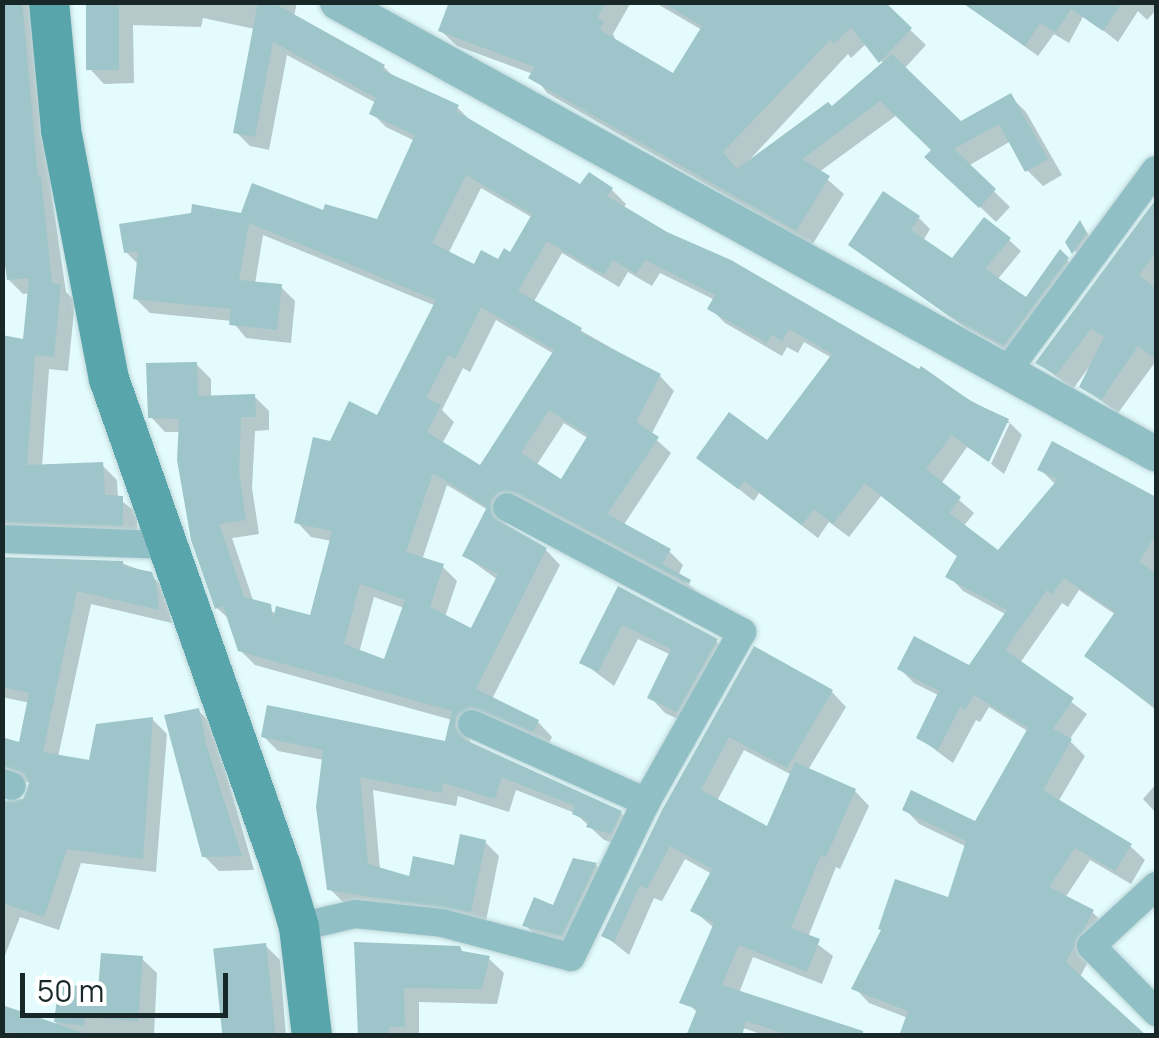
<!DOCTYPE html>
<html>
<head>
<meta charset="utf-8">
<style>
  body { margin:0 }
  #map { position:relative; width:1159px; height:1038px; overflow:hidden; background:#e3fbfd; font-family:Manrope,sans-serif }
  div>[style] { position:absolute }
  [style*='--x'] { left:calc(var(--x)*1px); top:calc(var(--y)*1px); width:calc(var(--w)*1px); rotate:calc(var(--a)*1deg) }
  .shadow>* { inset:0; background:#0003 }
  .building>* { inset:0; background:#9ec5c9; transform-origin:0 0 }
  .roads { filter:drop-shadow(0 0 2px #bed5d7) drop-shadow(0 0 2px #bed5d7) }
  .minor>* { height:28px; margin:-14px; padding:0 14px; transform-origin:14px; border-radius:14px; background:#90c0c5 }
  .tertiary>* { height:35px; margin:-17.5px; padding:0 17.5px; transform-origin:17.5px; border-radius:17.5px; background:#90c0c5 }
  .secondary>* { height:40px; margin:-20px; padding:0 20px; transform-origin:20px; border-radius:20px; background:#58a5ac }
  span { translate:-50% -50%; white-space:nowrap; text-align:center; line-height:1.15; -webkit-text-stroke:9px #fff; paint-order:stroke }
  .frame { position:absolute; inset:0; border:5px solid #182728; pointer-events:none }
  .scale { position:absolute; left:20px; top:973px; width:208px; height:45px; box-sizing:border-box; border:5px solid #182728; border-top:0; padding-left:12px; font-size:30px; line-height:35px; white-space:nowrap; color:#182728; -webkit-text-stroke:8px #fff; paint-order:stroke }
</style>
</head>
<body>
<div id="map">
  <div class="shadow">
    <i style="clip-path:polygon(2px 2px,33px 2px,51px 190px,66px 292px,75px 301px,68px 371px,49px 369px,42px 467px,102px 465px,117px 480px,118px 498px,137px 513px,137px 540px,2px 534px,2px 390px,25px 342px,30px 293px,23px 294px,8px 279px)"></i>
    <i style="clip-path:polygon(evenodd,88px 2px,297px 2px,294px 17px,384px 67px,397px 80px,457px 107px,472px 122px,581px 188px,612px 190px,626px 204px,623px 209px,1008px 421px,1022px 435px,1004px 474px,991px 464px,1010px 423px,1004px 423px,987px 461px,967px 447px,941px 484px,974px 513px,963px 527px,999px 554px,1056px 485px,1040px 469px,1113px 474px,1156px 500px,1156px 710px,1087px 656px,1116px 615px,1079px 590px,1068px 607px,1062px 603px,1020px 663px,1087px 714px,1069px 740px,1085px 756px,1058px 802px,1130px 846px,1145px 860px,1131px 884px,1090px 860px,1065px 898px,1092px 912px,1107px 926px,1080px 977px,908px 1018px,869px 1003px,855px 988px,949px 901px,967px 847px,919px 824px,905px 809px,976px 825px,1029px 732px,989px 707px,980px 722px,976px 720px,953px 763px,919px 738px,940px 696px,914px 683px,900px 669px,970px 668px,1007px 615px,963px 591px,949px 576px,959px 558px,881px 496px,849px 537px,829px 522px,818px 538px,759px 493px,754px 501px,699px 458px,768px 444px,832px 358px,804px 342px,798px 353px,787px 347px,782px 356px,725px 323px,710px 308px,715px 300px,660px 273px,652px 286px,628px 272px,619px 287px,562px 253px,533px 303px,660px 376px,674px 391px,651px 435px,671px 453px,623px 526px,669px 551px,683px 565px,678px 576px,704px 597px,506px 512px,505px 529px,546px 550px,560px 565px,492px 699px,538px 722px,552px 737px,548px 745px,469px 733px,470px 742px,621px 813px,635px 827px,626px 847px,604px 840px,575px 813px,516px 790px,509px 812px,458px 796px,456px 806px,373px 790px,380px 870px,411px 880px,456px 868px,485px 842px,499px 856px,485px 926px,344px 903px,329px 888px,324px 760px,278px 751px,263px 736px,446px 744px,452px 720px,255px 665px,240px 650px,230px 620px,217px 608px,181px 432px,165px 432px,151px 417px,196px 364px,211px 379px,211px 398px,254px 396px,269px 411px,269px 430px,255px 431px,252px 488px,259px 534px,232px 538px,254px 603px,277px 614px,311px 618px,332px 541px,311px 537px,297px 522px,331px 443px,378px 418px,436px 306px,263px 235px,255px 284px,280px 286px,295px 301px,291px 343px,246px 338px,232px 321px,150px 313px,135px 298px,139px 265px,126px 252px,242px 216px,324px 213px,378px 222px,415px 141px,386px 127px,372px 113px,376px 103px,287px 55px,269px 150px,250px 146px,236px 132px,255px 29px,203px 18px,201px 27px,133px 25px,134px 83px,104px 84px,90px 69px,88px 2px,481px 188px,533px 218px,511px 255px,475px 267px,448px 254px,481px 188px,88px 2px,496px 320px,554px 354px,481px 468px,442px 444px,454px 422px,442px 410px,463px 368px,470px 372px,496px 320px,88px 2px,564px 423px,589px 439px,562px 482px,536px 466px,564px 423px,88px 2px,447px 485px,488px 510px,465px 556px,498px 580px,472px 631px,445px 617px,457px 581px,443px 567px,422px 560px,447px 485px,88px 2px,374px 597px,404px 608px,386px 663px,359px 653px,374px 597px)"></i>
    <i style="clip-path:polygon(evenodd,452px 2px,631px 2px,613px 34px,617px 43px,674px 77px,702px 30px,654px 2px,881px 2px,926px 45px,904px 69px,961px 124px,1010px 96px,1026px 112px,1062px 175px,1043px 186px,1027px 170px,1011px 141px,968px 166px,1010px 207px,996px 222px,928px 157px,934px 150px,897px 115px,819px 172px,844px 194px,812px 245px,547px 93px,533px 74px,457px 46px,441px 31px,452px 2px,867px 43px,884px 64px,832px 109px,741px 169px,848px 54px,851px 58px,867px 43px)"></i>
    <i style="clip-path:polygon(962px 2px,1156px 2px,1156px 10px,1147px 20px,1138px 11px,1118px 42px,1084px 15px,1069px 43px,1054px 34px,1038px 56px)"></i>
    <i style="clip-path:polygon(1156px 203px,1156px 361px,1118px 413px,1082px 387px,1089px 367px,1073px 389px,1038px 363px)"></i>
    <i style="clip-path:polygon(919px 218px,930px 229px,923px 241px,952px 261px,1009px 240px,1021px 251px,997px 280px,1026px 300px,1060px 253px,1079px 272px,1017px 356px,964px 327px,851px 245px)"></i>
    <i style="clip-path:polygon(1081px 224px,1096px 245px,1083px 262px,1068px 242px)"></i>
    <i style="clip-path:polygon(122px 563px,150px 574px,165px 589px,172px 623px,91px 604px,58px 757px,91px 763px,152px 719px,167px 734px,156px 872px,81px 863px,59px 930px,20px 917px,2px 963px,2px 803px,27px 800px,32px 783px,15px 779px,2px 788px,2px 739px,20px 745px,30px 703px,2px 697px,2px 566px)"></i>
    <i style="clip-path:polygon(619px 589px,716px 641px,732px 657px,693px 726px,665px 713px,650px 697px,671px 655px,638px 639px,614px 686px,582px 662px)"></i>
    <i style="clip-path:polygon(evenodd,755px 650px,832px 692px,846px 707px,808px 770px,855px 791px,869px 806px,840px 869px,836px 867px,808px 937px,833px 956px,822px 984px,753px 957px,739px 993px,869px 1036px,767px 1036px,698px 1013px,683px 999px,714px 928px,693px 910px,712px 874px,685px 859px,662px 901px,654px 898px,629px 955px,604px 935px,755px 650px,744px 750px,792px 775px,768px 829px,717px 801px,744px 750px)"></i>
    <i style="clip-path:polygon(198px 710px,212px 725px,254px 870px,219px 871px,204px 856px)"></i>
    <i style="clip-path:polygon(1156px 784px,1156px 813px,1143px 799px)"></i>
    <i style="clip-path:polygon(596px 865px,611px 881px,577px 951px,541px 941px,525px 925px,554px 909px)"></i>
    <i style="clip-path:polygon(265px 945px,280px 960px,286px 1036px,225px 1036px)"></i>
    <i style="clip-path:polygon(357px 945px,488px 958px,504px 973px,497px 1004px,419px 1002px,419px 1036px,360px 1036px)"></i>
    <i style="clip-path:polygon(142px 959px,157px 973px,154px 1036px,2px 1036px,2px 1008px,56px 1026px,61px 986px,100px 992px)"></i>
  </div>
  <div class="building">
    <i style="clip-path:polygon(2px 2px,22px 2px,38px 177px,41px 176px,52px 283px,61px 284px,54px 357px,35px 355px,27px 465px,103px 462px,105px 495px,123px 496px,123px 526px,2px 522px,2px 335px,23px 339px,29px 278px,7px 280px,2px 243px)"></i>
    <i style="left:86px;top:2px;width:33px;height:68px"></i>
    <i style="clip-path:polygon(evenodd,258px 2px,272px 2px,385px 65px,382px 70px,459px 105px,456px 111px,580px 184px,589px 172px,613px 188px,607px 196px,667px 232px,731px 260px,919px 369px,921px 366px,972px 402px,1009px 419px,989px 462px,952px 435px,926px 469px,961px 497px,949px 513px,998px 550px,1058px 479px,1037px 470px,1052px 441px,1156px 497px,1156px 534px,1139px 562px,1156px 573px,1156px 708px,1084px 656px,1115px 612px,1064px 578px,1052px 594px,1047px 590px,1005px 650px,1074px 698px,1053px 729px,1072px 739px,1043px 790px,1132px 844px,1115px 871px,1075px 848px,1049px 887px,1094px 910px,1066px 962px,1147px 1036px,899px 1036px,908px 1011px,851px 989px,881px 930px,878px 929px,895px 879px,948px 897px,966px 841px,902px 810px,911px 790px,975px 821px,1028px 728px,974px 695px,965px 710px,960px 707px,938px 750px,916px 738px,939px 691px,897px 669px,914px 636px,969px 665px,1007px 610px,945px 577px,957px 556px,865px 483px,833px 524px,814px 509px,802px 525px,744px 481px,738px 489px,696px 458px,729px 412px,767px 440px,832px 354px,789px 329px,782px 341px,772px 335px,767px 343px,707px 309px,715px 295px,645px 260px,636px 274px,613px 260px,604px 275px,547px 241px,518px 291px,582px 328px,580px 332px,661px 374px,636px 422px,659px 437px,607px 514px,671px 549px,662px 564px,691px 580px,689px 584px,515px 492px,499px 492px,491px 500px,493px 517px,547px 548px,476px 689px,539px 720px,533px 732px,471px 707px,457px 716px,455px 727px,465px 740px,622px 811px,611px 834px,586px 827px,589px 821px,572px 814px,575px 806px,502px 777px,495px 799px,443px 783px,442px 793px,360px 777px,368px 864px,409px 876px,413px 856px,454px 865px,460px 834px,486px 840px,471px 912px,327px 890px,316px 807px,323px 750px,261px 737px,267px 705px,445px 741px,452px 711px,238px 651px,223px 606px,215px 609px,191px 540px,177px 460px,179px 419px,148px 418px,146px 363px,197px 362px,198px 396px,255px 394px,256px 417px,241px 417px,239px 472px,246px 520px,219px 524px,244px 597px,271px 604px,273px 620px,276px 606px,310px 615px,332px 531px,294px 523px,313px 437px,330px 441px,349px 401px,377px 415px,436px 300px,249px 223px,239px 280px,282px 284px,277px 330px,229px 325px,231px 309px,133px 299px,138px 251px,124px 253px,119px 224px,191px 213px,192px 204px,241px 213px,252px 183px,323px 210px,325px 204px,377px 219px,415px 135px,369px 114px,376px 98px,273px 42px,255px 137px,233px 133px,258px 2px,466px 175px,532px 214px,510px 252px,504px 248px,498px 259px,481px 250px,474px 264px,432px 243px,466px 175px,258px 2px,481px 307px,554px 350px,480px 465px,427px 432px,441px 405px,426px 398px,448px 355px,455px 359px,481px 307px,258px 2px,549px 410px,588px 435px,561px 479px,521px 453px,549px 410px,258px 2px,433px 473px,487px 507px,462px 556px,498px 574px,471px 628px,430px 607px,444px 564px,406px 552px,433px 473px,258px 2px,360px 584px,405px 600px,384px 659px,344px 644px,360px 584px)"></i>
    <i style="clip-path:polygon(449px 2px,606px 2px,597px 18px,604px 22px,600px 30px,673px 73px,702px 26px,661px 2px,885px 2px,912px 28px,879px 63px,851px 27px,834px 44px,830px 40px,723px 152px,737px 169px,828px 102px,832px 106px,892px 54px,961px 121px,1011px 93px,1048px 159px,1025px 172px,999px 124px,954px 149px,996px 189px,979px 208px,924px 157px,931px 150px,880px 101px,802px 159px,830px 176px,796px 231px,528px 78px,535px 67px,438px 31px)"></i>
    <i style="clip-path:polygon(961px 2px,1122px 2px,1103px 31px,1071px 9px,1056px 32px,1040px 23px,1025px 46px)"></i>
    <i style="clip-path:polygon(883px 191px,920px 216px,911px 230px,952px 258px,984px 217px,1011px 238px,985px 269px,1026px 297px,1060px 249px,1069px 258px,1004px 346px,949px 316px,848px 245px)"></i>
    <i style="clip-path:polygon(1156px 199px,1156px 253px,1139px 275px,1156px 289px,1156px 359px,1138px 346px,1101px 400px,1079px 387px,1104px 337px,1091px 329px,1056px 375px,1035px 363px)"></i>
    <i style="clip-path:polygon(1080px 220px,1087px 233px,1072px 254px,1065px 242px)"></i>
    <i style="clip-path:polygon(2px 557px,123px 561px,123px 566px,152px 572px,156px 583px,159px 610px,77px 591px,43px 752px,89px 760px,96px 724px,153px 717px,143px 859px,67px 849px,44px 917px,2px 903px,2px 801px,23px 799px,29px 783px,24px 773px,2px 766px,2px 737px,19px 742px,29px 693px,2px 687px)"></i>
    <i style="clip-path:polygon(618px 586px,718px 639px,677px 712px,647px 698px,671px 649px,622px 625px,598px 672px,579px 663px)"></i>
    <i style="clip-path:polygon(754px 646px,833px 690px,787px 768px,729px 737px,701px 790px,767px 826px,795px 762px,856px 789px,826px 857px,821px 855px,791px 928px,820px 939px,807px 972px,739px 945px,722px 985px,863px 1031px,863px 1036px,792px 1036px,746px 1021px,742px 1036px,686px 1036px,697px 1009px,679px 1003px,714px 923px,690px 911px,712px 869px,670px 846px,647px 889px,640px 885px,614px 942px,601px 936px,662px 810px)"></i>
    <i style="clip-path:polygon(199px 708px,206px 744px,242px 856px,202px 857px,164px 715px)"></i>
    <i style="clip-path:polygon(573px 858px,597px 863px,562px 936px,522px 926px,534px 897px,553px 905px)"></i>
    <i style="clip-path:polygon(354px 942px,460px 946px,462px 951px,490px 956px,482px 989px,404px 988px,405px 1027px,389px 1027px,389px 1036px,358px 1036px)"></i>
    <i style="left:266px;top:943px;width:94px;height:53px;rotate:84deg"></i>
    <i style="clip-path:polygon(101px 953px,143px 956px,138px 1021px,85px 1017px,84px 1026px,54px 1022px,59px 983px,98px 989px)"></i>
    <i style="clip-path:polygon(2px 1005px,81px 1032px,81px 1036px,2px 1032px)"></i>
  </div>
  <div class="roads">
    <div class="minor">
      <i style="--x:1007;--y:371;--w:250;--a:-53.5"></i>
      <i style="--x:2;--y:539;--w:167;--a:2.1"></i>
      <i style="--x:472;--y:724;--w:191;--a:24.1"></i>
      <i style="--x:2;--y:783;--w:10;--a:17"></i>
      <i style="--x:1156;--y:886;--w:88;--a:137.3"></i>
      <i style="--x:1091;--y:946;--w:93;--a:45.4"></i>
      <i style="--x:299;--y:927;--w:57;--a:-13.1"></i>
      <i style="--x:355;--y:914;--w:87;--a:5.9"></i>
      <i style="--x:442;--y:923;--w:133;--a:14.8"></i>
      <i style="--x:571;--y:957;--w:172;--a:-64.2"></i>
      <i style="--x:646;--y:802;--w:195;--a:-60.5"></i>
      <i style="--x:742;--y:632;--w:266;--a:-152"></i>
    </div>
    <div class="tertiary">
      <i style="--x:337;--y:2;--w:935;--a:28.89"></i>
    </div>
    <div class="secondary">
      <i style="--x:49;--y:2;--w:129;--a:84.6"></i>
      <i style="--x:61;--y:130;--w:254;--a:79.1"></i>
      <i style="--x:109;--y:379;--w:517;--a:70.58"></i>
      <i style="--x:281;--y:867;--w:63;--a:73.3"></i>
      <i style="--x:299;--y:927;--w:110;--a:83.2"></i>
    </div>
  </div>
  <div class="frame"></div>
  <div class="scale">50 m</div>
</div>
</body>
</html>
